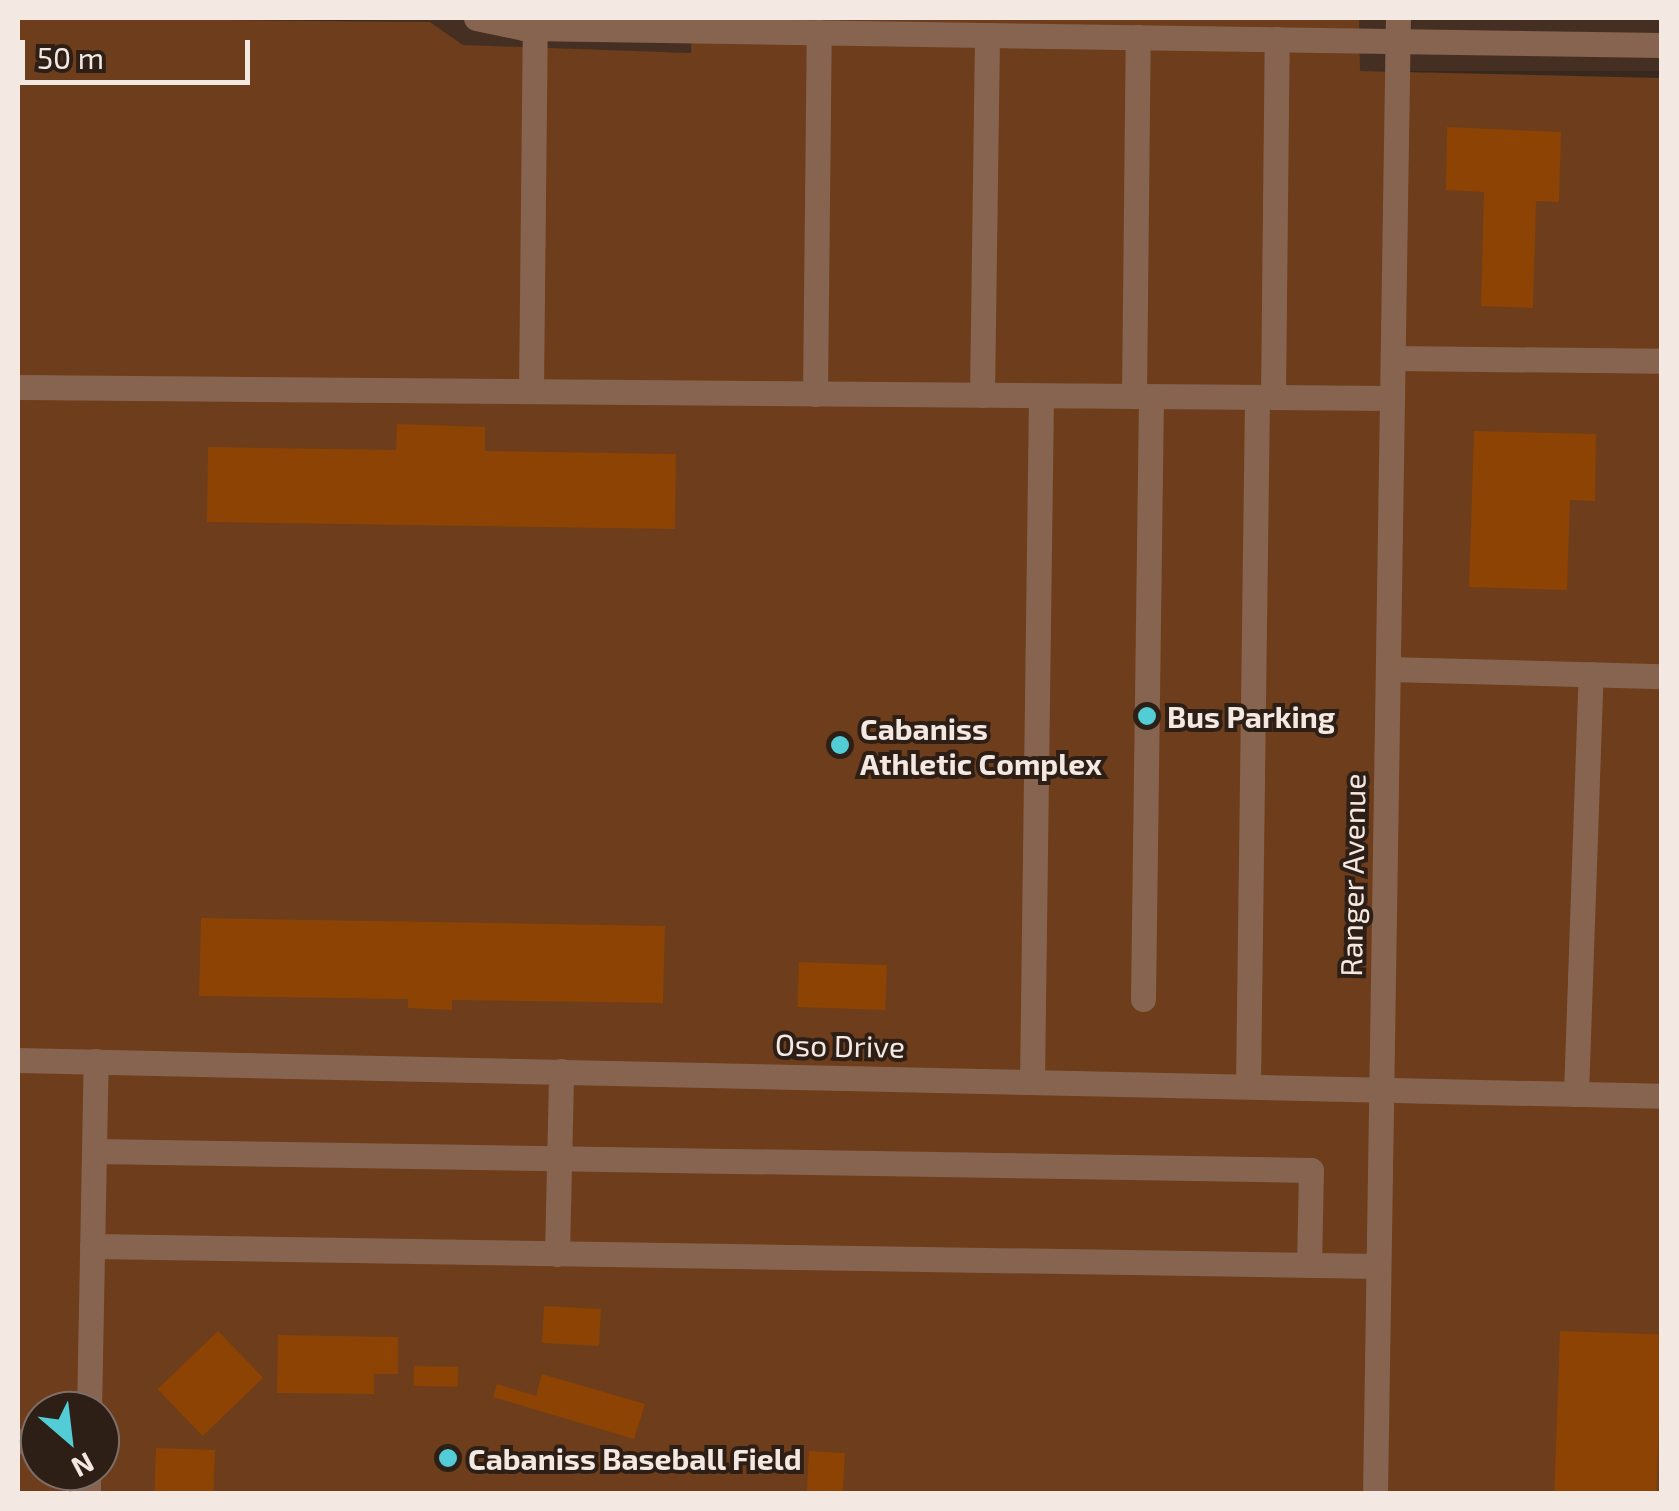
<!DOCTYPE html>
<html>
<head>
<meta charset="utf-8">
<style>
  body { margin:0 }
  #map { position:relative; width:1679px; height:1511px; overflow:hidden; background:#38291f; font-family:"Exo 2",sans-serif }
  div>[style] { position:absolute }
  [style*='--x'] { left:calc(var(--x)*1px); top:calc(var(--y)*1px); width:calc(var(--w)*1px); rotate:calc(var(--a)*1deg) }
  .built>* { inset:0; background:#452f22; transform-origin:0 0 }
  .green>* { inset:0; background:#6d3d1c }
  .building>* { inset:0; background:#8d4303; transform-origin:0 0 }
  .minor>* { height:25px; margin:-12.5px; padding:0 12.5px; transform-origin:12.5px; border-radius:12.5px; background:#866450 }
  .dots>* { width:28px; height:28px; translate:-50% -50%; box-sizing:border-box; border:5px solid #2e1f16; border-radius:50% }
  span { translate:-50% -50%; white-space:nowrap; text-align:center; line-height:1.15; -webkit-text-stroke:8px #2e1f16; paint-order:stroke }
  .poi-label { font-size:30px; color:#f3e8e2; font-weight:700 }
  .left { translate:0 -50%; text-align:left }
  .street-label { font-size:30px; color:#f3e8e2 }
  .frame { position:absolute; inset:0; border:20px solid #f3e8e2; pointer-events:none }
  .north { position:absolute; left:20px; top:1391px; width:100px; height:100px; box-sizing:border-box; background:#2e1f16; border:2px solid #7d6f68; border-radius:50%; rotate:152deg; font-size:28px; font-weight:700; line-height:40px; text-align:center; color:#f3e8e2 }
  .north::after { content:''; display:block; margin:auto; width:35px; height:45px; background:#52ccd5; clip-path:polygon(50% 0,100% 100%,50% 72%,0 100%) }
  .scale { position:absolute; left:20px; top:40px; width:230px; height:45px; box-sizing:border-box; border:5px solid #f3e8e2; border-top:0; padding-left:12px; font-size:30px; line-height:35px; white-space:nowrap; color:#f3e8e2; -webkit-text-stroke:8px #2e1f16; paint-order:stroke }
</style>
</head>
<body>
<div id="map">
  <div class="built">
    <i style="clip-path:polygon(258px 18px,692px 18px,692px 53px,485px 47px,463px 45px,430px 22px)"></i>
    <i style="left:1359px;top:18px;width:302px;height:53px"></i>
  </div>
  <div class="green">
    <i style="clip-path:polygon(evenodd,18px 18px,430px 22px,463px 45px,691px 53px,692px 18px,1359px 18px,1360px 71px,1661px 78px,1661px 1493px,18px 1493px,18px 18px,40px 1411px,100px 1411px,100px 1471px,40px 1471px,40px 1411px)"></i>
  </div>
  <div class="building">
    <i style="clip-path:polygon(1447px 127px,1561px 132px,1559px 202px,1536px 201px,1533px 308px,1481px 306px,1484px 192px,1446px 190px)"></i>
    <i style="clip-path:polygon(397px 424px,485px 427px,485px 451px,676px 454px,675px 529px,207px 522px,208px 447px,396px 450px)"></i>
    <i style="clip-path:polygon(1474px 431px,1596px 434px,1595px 501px,1570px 500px,1567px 590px,1469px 587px)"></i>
    <i style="clip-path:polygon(201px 918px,665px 926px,663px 1003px,452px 1000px,452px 1010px,408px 1008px,408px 999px,199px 996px)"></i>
    <i style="left:799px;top:962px;width:88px;height:45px;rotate:2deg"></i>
    <i style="left:544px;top:1306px;width:57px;height:37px;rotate:3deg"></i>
    <i style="left:218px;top:1331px;width:65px;height:84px;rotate:46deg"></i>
    <i style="left:1560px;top:1331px;width:102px;height:163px;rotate:2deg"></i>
    <i style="clip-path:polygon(278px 1335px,398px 1337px,398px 1374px,374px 1374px,374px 1394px,277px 1393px)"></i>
    <i style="left:414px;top:1366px;width:44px;height:20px;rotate:1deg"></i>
    <i style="clip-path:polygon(542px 1374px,645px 1404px,634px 1439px,493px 1397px,497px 1384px,536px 1396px)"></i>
    <i style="left:156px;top:1448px;width:59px;height:46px;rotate:2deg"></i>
    <i style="left:809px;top:1451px;width:36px;height:43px;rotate:3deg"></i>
  </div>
  <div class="minor">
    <i style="--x:476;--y:18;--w:49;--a:11.8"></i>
    <i style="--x:524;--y:28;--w:1138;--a:0.86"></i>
    <i style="--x:1393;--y:358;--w:269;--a:0.6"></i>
    <i style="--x:18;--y:387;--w:1374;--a:0.46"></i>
    <i style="--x:531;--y:391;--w:363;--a:-89.4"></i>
    <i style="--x:815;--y:394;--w:362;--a:-89.4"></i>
    <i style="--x:982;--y:395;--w:360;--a:-89.2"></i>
    <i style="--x:1134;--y:396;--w:359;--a:-89.4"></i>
    <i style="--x:1273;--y:397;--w:358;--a:-89.4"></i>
    <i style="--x:1388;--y:669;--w:274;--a:1.5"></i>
    <i style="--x:1143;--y:999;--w:602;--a:-89.24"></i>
    <i style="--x:18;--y:1060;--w:1644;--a:1.25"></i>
    <i style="--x:1032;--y:1082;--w:686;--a:-89.25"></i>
    <i style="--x:1248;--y:1086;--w:689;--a:-89.25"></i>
    <i style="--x:1576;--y:1094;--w:420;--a:-88"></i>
    <i style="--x:94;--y:1151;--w:1217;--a:0.89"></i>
    <i style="--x:1311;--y:1170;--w:95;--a:91.2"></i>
    <i style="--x:92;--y:1246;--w:1286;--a:0.89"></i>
    <i style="--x:557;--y:1254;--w:183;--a:-88.7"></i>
    <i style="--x:89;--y:1411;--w:350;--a:-88.9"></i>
    <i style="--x:18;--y:1441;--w:22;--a:3"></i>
    <i style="--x:88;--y:1494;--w:23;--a:-90"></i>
    <i style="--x:1375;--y:1494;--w:1476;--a:-89.11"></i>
  </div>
  <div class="dots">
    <i style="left:1147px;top:716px;background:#52ccd5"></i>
    <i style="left:840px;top:745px;background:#52ccd5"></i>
    <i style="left:448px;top:1458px;background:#52ccd5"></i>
  </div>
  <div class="poi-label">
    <span class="left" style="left:1167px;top:716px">Bus Parking</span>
    <span class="left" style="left:860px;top:745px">Cabaniss<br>Athletic Complex</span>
    <span class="left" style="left:468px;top:1458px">Cabaniss Baseball Field</span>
  </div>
  <div class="street-label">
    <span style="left:1352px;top:875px;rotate:-89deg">Ranger Avenue</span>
    <span style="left:840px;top:1045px;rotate:1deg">Oso Drive</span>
  </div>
  <div class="frame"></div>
  <div class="north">N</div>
  <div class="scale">50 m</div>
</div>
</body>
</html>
